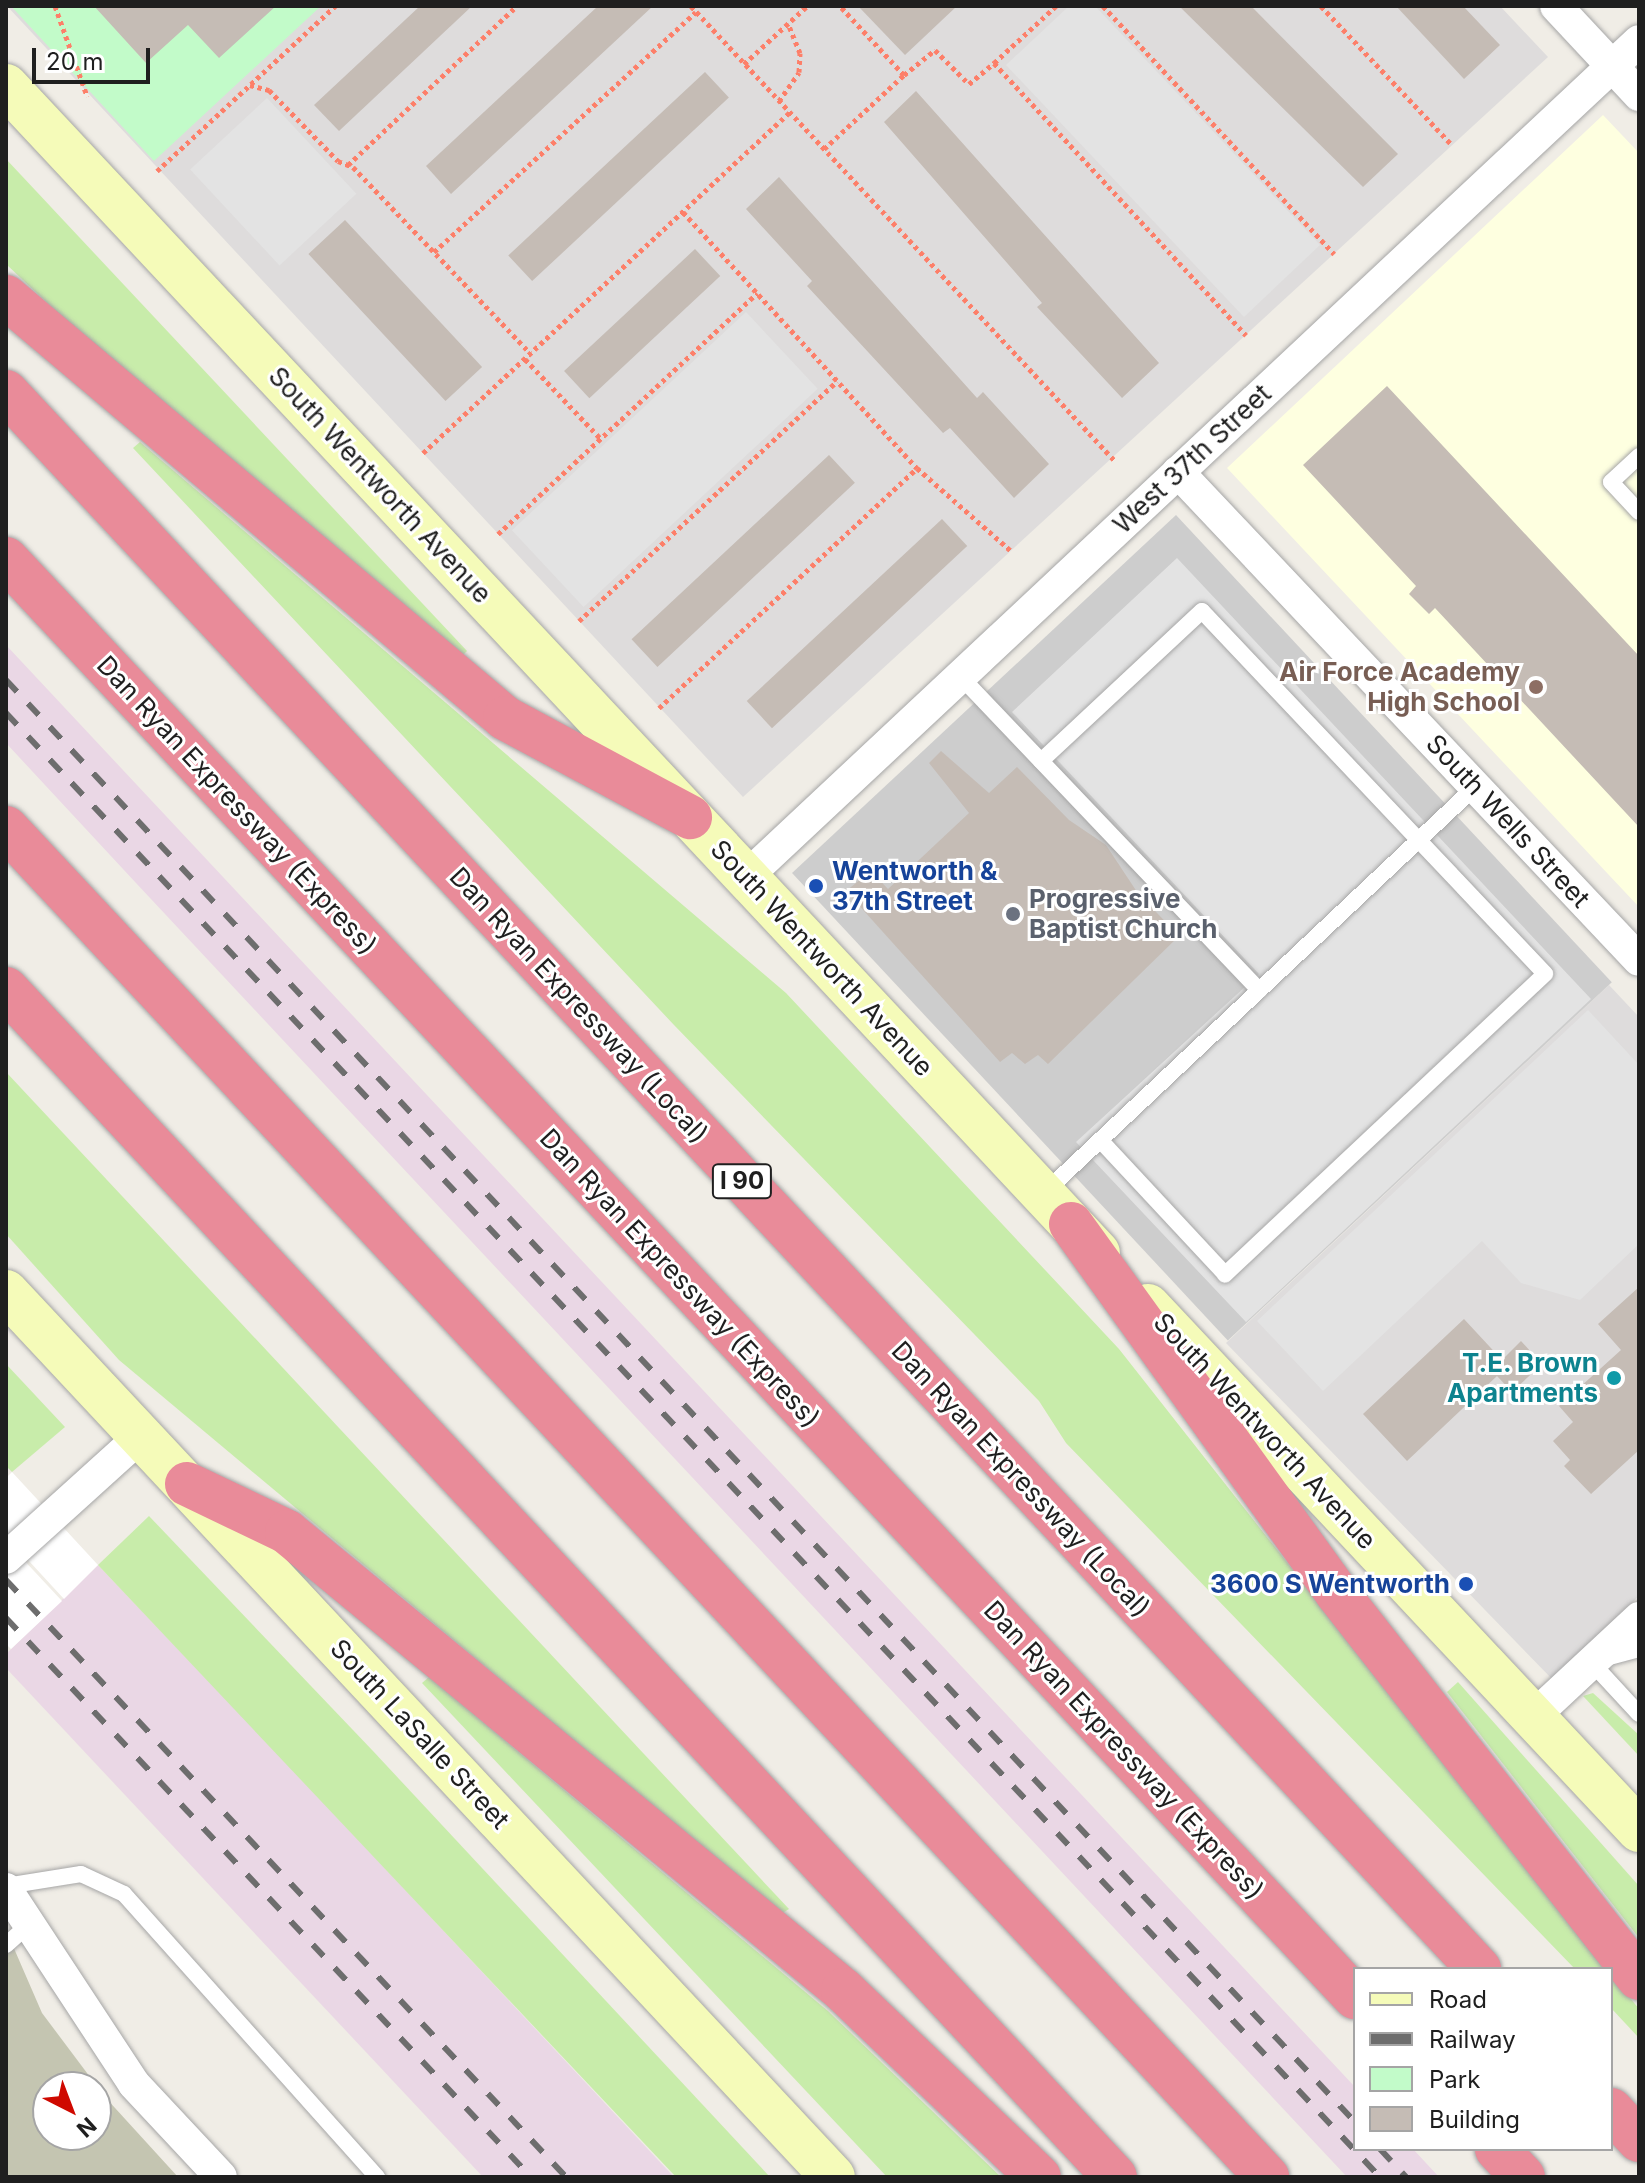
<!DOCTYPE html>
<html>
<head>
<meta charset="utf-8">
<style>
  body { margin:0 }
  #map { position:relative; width:1645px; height:2183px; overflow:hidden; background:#f0ede6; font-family:Inter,sans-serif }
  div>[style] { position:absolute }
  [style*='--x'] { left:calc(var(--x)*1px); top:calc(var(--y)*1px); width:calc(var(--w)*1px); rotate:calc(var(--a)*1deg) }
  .residential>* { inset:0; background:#dedcdc }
  .industrial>* { inset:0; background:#ead7e5 }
  .education>* { inset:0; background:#feffe0 }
  .religious>* { inset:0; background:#cdcdcd; transform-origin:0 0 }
  .construction>* { inset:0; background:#c4c5b1 }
  .grass>* { inset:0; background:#c8ecaa }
  .park>* { inset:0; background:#c2fbc9 }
  .parking>* { inset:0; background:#e3e3e3; transform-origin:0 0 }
  .pier>* { inset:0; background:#fff }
  .building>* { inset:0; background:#c5bcb5; transform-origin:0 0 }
  .path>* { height:5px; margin-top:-2.5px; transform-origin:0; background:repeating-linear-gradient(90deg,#fd7f69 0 4px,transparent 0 8px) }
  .roads { filter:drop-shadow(0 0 2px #a6a6a6) drop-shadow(0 0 2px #a6a6a6) }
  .lane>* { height:16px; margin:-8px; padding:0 8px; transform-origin:8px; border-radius:8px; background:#fff }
  .street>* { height:32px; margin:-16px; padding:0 16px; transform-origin:16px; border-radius:16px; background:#fff }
  .secondary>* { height:44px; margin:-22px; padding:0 22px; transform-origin:22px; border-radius:22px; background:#f5fbb9 }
  .highway>* { height:44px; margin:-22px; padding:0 22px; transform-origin:22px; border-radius:22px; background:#e98b99 }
  .rail>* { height:6px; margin-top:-3px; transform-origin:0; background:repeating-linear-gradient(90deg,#6d6d6d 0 16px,transparent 0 32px) }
  .dots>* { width:22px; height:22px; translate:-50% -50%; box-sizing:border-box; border:4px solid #fff; border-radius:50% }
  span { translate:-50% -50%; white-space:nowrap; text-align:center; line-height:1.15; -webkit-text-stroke:6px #fff; paint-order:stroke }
  .shield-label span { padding:2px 6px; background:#fff; border:2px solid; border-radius:6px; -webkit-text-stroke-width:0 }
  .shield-label { font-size:24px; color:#1f1f1f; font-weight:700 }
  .street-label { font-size:26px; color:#1f1f1f }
  .education-label { font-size:26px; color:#785e54; font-weight:700 }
  .right { translate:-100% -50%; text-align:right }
  .transit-label { font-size:26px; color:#164399; font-weight:700 }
  .left { translate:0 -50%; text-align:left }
  .worship-label { font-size:26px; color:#5b616d; font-weight:700 }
  .culture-label { font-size:26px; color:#0d838f; font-weight:700 }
  .frame { position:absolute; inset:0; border:8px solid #1f1f1f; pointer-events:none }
  .legend { position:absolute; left:1353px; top:1967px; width:260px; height:184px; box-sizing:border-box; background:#fff; border:2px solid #a5a5a5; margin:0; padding:10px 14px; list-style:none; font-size:24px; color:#1f1f1f }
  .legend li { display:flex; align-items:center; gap:16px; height:40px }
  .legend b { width:40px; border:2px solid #a5a5a5 }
  .north { position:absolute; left:32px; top:2071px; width:80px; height:80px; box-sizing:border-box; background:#fff; border:2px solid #a5a5a5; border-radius:50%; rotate:138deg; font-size:22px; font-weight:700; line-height:32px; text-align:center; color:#1f1f1f }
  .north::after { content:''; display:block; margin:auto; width:28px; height:36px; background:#cf0900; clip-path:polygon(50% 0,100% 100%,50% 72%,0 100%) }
  .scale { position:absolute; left:32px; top:48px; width:118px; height:36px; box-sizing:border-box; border:4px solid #1f1f1f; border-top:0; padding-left:10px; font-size:24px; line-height:28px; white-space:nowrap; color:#1f1f1f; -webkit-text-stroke:6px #fff; paint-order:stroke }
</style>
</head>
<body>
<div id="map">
  <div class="residential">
    <i style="clip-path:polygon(7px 6px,1500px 6px,1548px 57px,743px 797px)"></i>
    <i style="clip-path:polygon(1609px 985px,1639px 1017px,1639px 1596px,1552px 1679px,1226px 1343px)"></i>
  </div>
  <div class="industrial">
    <i style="clip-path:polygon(6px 645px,1355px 2087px,1355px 2149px,1413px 2149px,1439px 2177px,1347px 2177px,136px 883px,6px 743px)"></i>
    <i style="clip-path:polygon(98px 1565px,278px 1754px,674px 2177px,483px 2177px,6px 1668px,6px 1654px)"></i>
  </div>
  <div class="education">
    <i style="clip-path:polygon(1603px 115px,1639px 153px,1639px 907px,1227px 468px)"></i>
  </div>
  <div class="religious">
    <i style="left:1176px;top:515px;width:639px;height:525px;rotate:47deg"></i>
  </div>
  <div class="construction">
    <i style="clip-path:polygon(evenodd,6px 1930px,42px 2013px,105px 2097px,178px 2177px,6px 2177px,6px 1930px,48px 2087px,96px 2087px,96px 2135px,48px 2135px,48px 2087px)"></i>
  </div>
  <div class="grass">
    <i style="clip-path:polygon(6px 159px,467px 651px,460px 658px,96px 349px,6px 264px)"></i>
    <i style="clip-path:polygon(140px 442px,786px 993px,1119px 1349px,1607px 1969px,1575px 1969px,1066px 1443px,1039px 1401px,674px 1025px,133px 448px)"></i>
    <i style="clip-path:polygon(6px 1072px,789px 1909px,781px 1914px,119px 1360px,6px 1234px)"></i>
    <i style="clip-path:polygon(6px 1364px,65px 1427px,12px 1472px,6px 1466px)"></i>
    <i style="clip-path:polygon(149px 1516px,373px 1751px,770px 2177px,676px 2177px,98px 1565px)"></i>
    <i style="clip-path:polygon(429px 1677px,828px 2011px,1001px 2177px,887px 2177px,422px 1683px)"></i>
    <i style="clip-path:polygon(1458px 1682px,1639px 1886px,1639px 1938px,1447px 1692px)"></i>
    <i style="clip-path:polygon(1593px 1693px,1639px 1735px,1639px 1756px,1583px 1696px)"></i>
    <i style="clip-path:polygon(1611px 1974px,1639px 2009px,1639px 2038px,1611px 2008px)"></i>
  </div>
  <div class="park">
    <i style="clip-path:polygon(11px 6px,321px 6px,154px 161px)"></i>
  </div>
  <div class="parking">
    <i style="clip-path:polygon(1069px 6px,1095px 6px,1320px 245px,1244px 317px,1006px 65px)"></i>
    <i style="left:267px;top:98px;width:131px;height:105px;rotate:47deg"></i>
    <i style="left:746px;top:312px;width:105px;height:320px;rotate:47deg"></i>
    <i style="clip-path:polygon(1177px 558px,1591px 999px,1246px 1322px,1076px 1142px,1259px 974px,1012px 712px)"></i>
    <i style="clip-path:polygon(1588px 1010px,1639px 1065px,1639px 1244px,1580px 1300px,1521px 1283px,1482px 1241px,1323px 1391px,1257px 1321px)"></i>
  </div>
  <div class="pier">
    <i style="clip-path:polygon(12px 1472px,98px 1565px,64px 1599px,6px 1536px,6px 1478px)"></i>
    <i style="clip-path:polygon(6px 1541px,62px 1601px,11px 1649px,6px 1644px)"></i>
  </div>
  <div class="building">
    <i style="clip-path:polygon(94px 6px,276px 6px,219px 58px,188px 25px,146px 63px)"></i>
    <i style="clip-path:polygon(420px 6px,472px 6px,339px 131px,314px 105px)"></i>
    <i style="clip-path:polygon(598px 6px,653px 6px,451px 194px,426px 166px)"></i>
    <i style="clip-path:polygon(858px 6px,957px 6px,905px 55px)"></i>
    <i style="clip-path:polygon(1179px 6px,1251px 6px,1398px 154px,1363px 187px)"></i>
    <i style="clip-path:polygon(1396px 6px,1463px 6px,1500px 45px,1464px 79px)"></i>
    <i style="left:705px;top:72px;width:35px;height:269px;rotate:47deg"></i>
    <i style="clip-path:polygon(916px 91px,1159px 363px,1122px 398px,1037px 307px,1042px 303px,884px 122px)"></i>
    <i style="clip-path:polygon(779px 177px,977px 398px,983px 392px,1049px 464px,1014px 498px,950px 428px,943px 433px,807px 286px,812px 281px,746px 209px)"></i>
    <i style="left:345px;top:220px;width:201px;height:50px;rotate:47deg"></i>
    <i style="left:695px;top:249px;width:37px;height:179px;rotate:47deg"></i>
    <i style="clip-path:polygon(1387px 386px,1639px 656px,1639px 827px,1435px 608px,1429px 614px,1409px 594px,1416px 586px,1303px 465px)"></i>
    <i style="left:829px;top:455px;width:38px;height:270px;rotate:47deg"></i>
    <i style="left:942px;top:519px;width:37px;height:267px;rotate:47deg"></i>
    <i style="clip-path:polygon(941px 751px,989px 793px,1017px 767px,1069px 820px,1106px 845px,1137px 892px,1179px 936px,1048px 1064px,1038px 1055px,1025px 1064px,1012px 1053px,1000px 1062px,846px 891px,871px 871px,888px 889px,969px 813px,929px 763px)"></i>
    <i style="clip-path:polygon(1639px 1287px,1639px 1450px,1591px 1494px,1564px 1466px,1570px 1460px,1553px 1441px,1573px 1422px,1559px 1406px,1621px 1350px,1598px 1324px)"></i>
    <i style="clip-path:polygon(1464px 1319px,1502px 1360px,1521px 1341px,1542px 1364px,1512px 1392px,1497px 1376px,1407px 1461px,1363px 1414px)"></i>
  </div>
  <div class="path">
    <i style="--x:55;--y:6;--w:96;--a:70.4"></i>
    <i style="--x:691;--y:6;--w:622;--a:47.02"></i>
    <i style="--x:1056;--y:6;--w:84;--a:137.4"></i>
    <i style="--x:994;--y:63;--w:371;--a:47.2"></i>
    <i style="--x:1103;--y:6;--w:339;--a:47"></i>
    <i style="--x:1321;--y:6;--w:191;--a:46.7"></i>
    <i style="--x:744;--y:64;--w:86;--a:-42.6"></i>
    <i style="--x:904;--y:75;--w:40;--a:-39"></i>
    <i style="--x:935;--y:50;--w:48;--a:45"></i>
    <i style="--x:969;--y:84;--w:33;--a:-40"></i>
    <i style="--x:250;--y:85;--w:20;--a:15"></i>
    <i style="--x:269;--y:90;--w:99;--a:45.8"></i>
    <i style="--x:338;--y:161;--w:16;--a:22"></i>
    <i style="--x:353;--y:167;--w:257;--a:46.4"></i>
    <i style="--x:779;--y:101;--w:35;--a:-55"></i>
    <i style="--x:799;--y:72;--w:19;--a:-87"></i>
    <i style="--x:800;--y:53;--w:32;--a:-112"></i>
    <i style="--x:824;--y:149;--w:109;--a:-42.8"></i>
    <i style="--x:904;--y:75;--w:94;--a:-132.8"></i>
    <i style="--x:348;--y:165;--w:232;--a:-43.3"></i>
    <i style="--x:157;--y:171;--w:243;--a:-42.8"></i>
    <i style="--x:683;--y:212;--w:347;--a:47.6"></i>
    <i style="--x:917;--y:468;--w:125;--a:41.4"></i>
    <i style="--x:434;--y:252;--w:355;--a:-42.5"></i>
    <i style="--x:525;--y:359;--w:109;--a:46.5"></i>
    <i style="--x:423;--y:453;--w:501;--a:-42.9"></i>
    <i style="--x:498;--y:534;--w:354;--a:-42.9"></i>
    <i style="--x:579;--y:621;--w:352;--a:-42.9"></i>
    <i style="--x:659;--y:708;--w:352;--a:-42.9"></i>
  </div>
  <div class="roads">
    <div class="lane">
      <i style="--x:1639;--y:456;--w:38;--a:137"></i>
      <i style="--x:1611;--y:482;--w:41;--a:47"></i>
      <i style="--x:960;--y:676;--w:434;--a:46.4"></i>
      <i style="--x:1041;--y:761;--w:220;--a:-43"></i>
      <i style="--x:1202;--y:611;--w:499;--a:46.6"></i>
      <i style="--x:1545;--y:974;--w:439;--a:136.8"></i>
      <i style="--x:1225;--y:1274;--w:183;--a:-133"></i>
      <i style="--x:1044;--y:1193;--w:592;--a:-43.29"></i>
      <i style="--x:1639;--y:1649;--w:50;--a:164.8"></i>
      <i style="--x:1591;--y:1662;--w:71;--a:47.3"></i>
      <i style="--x:6;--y:1886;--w:76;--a:-9.1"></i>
      <i style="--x:81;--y:1874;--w:47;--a:24.9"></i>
      <i style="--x:124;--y:1894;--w:380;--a:48.2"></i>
      <i style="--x:6;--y:1945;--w:31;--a:-42"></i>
    </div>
    <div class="street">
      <i style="--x:1556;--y:6;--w:122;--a:47"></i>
      <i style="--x:1178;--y:472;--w:671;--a:46.63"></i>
      <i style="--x:746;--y:877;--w:1223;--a:-43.11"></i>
      <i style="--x:6;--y:1558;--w:182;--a:-42.1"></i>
      <i style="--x:1533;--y:1717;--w:145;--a:-43"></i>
      <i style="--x:6;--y:1889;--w:233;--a:56.7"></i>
      <i style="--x:134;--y:2084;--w:127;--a:46.9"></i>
    </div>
    <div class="secondary">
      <i style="--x:6;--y:86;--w:1598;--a:46.9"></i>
      <i style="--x:6;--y:1292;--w:1211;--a:46.94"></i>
      <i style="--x:1148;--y:1306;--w:718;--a:46.86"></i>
    </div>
    <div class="highway">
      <i style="--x:6;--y:297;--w:653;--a:40.15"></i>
      <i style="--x:505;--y:718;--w:210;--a:28.2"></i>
      <i style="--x:6;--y:392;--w:2158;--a:46.95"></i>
      <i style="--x:6;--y:559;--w:1972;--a:46.83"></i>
      <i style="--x:6;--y:828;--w:1847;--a:46.93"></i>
      <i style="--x:6;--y:989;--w:1625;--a:46.97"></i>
      <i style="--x:1071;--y:1224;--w:455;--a:54.2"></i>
      <i style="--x:1337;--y:1593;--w:489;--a:51.9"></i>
      <i style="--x:187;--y:1484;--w:111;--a:25.6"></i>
      <i style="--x:287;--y:1532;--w:720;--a:39.48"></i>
      <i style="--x:843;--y:1990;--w:271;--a:43.7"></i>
      <i style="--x:1611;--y:2110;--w:41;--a:47"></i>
      <i style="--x:1497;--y:2149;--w:38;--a:47"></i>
    </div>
  </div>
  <div class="rail">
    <i style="--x:6;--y:680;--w:1975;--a:46.91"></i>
    <i style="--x:6;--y:713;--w:2008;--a:46.82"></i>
    <i style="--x:6;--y:1580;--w:819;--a:46.83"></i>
    <i style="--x:6;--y:1618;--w:767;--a:46.8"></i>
    <i style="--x:1380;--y:2149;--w:38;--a:47"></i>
  </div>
  <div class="dots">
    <i style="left:1536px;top:687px;background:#8d6e63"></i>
    <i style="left:816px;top:886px;background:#1a4fb4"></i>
    <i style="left:1013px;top:914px;background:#6b7280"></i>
    <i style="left:1614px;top:1378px;background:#0f9aa8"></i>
    <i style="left:1466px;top:1584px;background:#1a4fb4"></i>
  </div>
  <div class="shield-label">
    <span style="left:742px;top:1181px">I 90</span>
  </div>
  <div class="street-label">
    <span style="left:1192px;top:459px;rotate:-43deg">West 37th Street</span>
    <span style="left:380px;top:485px;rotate:47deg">South Wentworth Avenue</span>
    <span style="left:237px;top:805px;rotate:47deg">Dan Ryan Expressway (Express)</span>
    <span style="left:1508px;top:821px;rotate:47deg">South Wells Street</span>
    <span style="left:822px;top:958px;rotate:47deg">South Wentworth Avenue</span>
    <span style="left:579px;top:1005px;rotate:47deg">Dan Ryan Expressway (Local)</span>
    <span style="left:680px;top:1278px;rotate:47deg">Dan Ryan Expressway (Express)</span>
    <span style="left:1265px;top:1431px;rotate:47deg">South Wentworth Avenue</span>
    <span style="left:1021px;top:1479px;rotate:47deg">Dan Ryan Expressway (Local)</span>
    <span style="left:420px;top:1734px;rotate:47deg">South LaSalle Street</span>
    <span style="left:1124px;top:1750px;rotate:47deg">Dan Ryan Expressway (Express)</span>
  </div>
  <div class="education-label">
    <span class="right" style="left:1520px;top:687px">Air Force Academy<br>High School</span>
  </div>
  <div class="transit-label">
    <span class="left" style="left:832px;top:886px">Wentworth &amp;<br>37th Street</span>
    <span class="right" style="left:1450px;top:1584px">3600 S Wentworth</span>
  </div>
  <div class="worship-label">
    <span class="left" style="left:1029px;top:914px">Progressive<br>Baptist Church</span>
  </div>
  <div class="culture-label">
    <span class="right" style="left:1598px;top:1378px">T.E. Brown<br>Apartments</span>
  </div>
  <div class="frame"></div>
  <ul class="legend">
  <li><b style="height:10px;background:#f5fbb9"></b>Road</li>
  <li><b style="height:10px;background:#6d6d6d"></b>Railway</li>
  <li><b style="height:22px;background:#c2fbc9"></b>Park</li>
  <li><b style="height:22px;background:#c5bcb5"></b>Building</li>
  </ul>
  <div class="north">N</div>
  <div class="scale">20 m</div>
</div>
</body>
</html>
